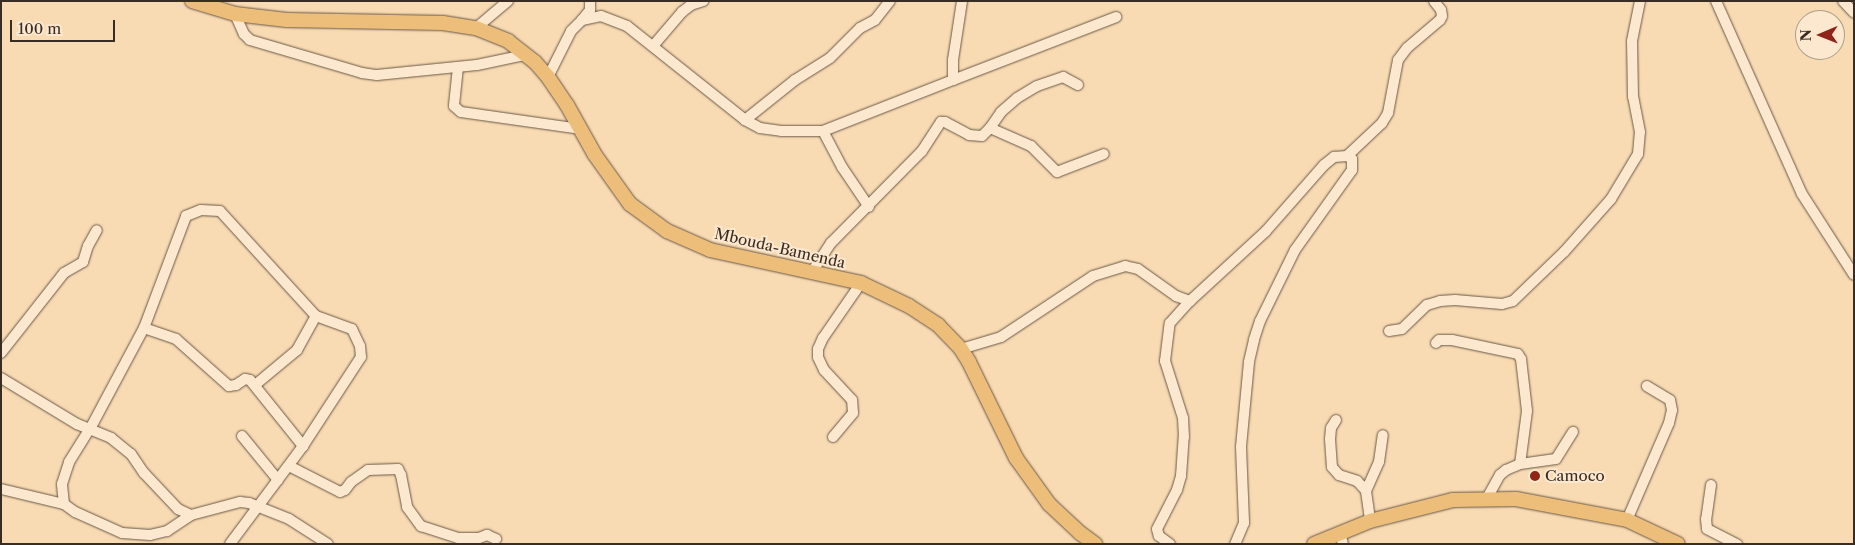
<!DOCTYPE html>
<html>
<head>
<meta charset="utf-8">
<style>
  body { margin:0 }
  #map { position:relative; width:1855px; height:545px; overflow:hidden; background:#f9dbb3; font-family:"Libre Caslon Text",serif }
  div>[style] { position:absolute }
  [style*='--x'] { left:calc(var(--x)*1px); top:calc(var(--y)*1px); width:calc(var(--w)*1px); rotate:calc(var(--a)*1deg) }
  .roads { filter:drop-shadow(0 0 1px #695847) drop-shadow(0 0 1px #695847) }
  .minor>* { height:10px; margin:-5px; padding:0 5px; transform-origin:5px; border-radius:5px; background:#fbe8ce }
  .highway>* { height:14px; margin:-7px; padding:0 7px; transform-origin:7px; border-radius:7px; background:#ecbe7a }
  .dots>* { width:14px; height:14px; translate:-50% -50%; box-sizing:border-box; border:2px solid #fbe8ce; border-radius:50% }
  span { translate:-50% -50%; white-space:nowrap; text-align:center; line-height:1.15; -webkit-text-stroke:4px #fbe8ce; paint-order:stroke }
  .street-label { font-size:15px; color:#392c23 }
  .poi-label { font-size:15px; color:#392c23 }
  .left { translate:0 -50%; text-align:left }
  .frame { position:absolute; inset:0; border:2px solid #392c23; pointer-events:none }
  .north { position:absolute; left:1795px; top:10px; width:50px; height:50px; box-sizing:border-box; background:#fbe8ce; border:1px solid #ad9d8a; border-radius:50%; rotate:269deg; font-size:14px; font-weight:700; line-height:20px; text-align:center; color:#392c23 }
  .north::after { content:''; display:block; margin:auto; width:18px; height:22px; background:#8f2418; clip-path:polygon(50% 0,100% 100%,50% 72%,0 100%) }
  .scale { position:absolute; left:10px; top:20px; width:105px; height:22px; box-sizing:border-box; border:2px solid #392c23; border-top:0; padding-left:6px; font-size:15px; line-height:18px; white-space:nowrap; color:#392c23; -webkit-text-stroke:4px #fbe8ce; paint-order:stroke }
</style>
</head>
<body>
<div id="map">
  <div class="roads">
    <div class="minor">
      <i style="--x:1716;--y:1;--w:211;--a:66"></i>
      <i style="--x:1802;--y:194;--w:96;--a:57.3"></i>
      <i style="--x:1843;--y:1;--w:16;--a:47"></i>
      <i style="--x:235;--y:14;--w:22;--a:66"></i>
      <i style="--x:244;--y:34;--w:8;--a:45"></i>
      <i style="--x:250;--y:40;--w:117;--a:16.4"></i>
      <i style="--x:362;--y:73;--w:15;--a:8"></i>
      <i style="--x:377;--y:75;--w:100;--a:-5.7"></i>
      <i style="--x:477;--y:65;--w:48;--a:-12"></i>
      <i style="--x:582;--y:20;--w:13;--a:-51"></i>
      <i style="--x:590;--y:10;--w:9;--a:-90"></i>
      <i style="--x:476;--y:28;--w:42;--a:-40.2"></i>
      <i style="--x:653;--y:46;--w:45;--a:-49.5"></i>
      <i style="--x:682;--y:12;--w:11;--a:-38"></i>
      <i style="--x:691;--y:5;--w:13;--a:-18"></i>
      <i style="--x:458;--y:67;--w:39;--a:96"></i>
      <i style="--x:454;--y:106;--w:9;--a:41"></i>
      <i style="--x:461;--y:112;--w:120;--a:8.1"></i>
      <i style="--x:548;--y:77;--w:51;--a:-63.4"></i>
      <i style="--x:571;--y:31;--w:16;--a:-45"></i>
      <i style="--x:582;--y:20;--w:19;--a:-12"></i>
      <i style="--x:601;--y:16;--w:28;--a:21"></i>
      <i style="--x:627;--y:26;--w:151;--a:38.5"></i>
      <i style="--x:745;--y:120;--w:17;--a:28"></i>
      <i style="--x:760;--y:128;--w:21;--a:8"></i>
      <i style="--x:781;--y:131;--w:42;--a:0"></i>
      <i style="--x:823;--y:131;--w:140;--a:-21.4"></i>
      <i style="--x:953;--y:80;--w:20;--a:-90"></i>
      <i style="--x:953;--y:60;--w:60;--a:-81.3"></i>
      <i style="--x:953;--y:80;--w:175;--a:-21.1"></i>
      <i style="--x:745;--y:120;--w:64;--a:-38.7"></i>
      <i style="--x:795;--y:80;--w:41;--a:-32.2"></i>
      <i style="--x:830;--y:58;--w:42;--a:-45"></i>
      <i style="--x:860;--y:28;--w:17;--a:-28"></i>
      <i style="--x:875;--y:20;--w:24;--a:-52"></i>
      <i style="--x:990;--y:128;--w:45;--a:23.7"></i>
      <i style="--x:1031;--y:146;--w:37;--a:45"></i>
      <i style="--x:1057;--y:172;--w:50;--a:-21"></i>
      <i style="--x:823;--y:131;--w:41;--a:62.2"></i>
      <i style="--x:842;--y:167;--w:48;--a:56"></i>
      <i style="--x:1347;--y:156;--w:48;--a:-43.3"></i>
      <i style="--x:1382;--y:123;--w:12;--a:-59"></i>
      <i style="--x:1388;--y:113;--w:54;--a:-79.3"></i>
      <i style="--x:1398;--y:60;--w:15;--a:-53"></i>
      <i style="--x:1407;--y:48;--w:43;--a:-40.3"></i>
      <i style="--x:1440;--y:20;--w:4;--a:-63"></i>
      <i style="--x:1442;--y:16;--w:6;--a:-99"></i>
      <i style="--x:1441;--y:10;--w:11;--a:-128"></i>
      <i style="--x:812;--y:272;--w:35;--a:-57"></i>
      <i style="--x:831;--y:243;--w:129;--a:-45.3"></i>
      <i style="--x:922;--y:151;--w:35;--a:-57"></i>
      <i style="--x:941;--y:122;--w:4;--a:0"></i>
      <i style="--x:945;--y:122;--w:27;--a:28"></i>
      <i style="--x:969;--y:135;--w:13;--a:4"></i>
      <i style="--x:982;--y:136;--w:11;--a:-45"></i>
      <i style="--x:990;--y:128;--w:19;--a:-55"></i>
      <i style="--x:1001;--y:112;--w:21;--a:-41"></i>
      <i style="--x:1017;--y:98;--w:23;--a:-31"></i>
      <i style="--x:1037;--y:86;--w:28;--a:-19"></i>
      <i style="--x:1063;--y:77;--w:17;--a:28"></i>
      <i style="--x:144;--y:328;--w:34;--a:19"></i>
      <i style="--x:176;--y:339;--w:71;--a:41.6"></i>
      <i style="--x:229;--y:386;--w:7;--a:-8"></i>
      <i style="--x:236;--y:385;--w:11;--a:-34"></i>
      <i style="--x:245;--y:379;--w:5;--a:11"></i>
      <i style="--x:250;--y:380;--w:85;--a:51.2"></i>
      <i style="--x:1389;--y:331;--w:13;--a:-9"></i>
      <i style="--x:1402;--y:329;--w:35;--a:-44"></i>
      <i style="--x:1427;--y:305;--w:14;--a:-17"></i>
      <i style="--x:1440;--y:301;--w:15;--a:-4"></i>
      <i style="--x:1455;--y:300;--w:47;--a:4.9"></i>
      <i style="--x:1502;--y:304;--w:11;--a:-15"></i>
      <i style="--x:1513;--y:301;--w:71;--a:-43.9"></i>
      <i style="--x:1564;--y:252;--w:71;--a:-48.4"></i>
      <i style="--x:1611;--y:199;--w:52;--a:-59"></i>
      <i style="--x:1638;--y:154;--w:22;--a:-85"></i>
      <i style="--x:1640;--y:132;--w:36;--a:-101"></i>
      <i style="--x:1633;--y:97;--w:56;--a:-91"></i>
      <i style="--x:1632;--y:41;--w:41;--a:-78.7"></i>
      <i style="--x:1436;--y:343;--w:4;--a:-45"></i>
      <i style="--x:1439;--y:340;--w:13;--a:0"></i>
      <i style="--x:1452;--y:340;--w:67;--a:12"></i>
      <i style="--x:1518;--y:354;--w:6;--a:59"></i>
      <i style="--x:1521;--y:359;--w:52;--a:83.4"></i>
      <i style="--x:1527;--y:411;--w:53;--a:97.5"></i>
      <i style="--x:961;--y:349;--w:42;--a:-16.7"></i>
      <i style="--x:1001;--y:337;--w:110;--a:-33.5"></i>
      <i style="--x:1093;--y:276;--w:34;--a:-17"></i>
      <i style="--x:1125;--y:266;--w:13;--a:13"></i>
      <i style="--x:1138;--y:269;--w:47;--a:35.4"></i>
      <i style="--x:1176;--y:296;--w:15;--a:20"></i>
      <i style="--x:1;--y:353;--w:102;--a:-51.8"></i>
      <i style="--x:64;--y:273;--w:22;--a:-30"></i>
      <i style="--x:83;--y:262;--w:17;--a:-73"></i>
      <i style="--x:88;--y:246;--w:18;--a:-61"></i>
      <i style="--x:1;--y:378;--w:89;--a:31.2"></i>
      <i style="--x:77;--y:424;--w:37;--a:22"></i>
      <i style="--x:111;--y:438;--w:26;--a:39"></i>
      <i style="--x:131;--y:454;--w:23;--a:56"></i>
      <i style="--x:144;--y:473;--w:50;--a:46.6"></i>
      <i style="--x:178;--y:509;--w:14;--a:25"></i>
      <i style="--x:191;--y:515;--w:51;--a:-14.9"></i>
      <i style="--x:240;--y:502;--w:9;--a:6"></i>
      <i style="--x:249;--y:503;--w:43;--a:21.8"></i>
      <i style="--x:289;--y:519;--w:46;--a:32.7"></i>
      <i style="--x:255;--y:385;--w:55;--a:-39.8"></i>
      <i style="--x:297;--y:350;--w:39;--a:-61"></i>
      <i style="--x:1336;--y:420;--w:9;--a:122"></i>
      <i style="--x:1331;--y:428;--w:11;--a:95"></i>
      <i style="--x:1330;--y:439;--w:28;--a:86"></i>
      <i style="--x:1332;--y:467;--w:11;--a:49"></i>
      <i style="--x:1339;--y:475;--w:19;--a:18"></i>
      <i style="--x:1357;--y:481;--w:7;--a:45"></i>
      <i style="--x:1362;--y:486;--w:6;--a:51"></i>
      <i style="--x:1366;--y:491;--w:30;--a:82"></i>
      <i style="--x:242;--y:436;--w:57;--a:50.7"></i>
      <i style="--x:833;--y:437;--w:31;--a:-50"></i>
      <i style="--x:853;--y:413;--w:13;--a:-94"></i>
      <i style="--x:852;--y:400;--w:41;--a:-133"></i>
      <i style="--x:824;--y:370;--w:14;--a:-115"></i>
      <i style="--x:818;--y:357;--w:8;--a:-90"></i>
      <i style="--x:818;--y:349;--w:12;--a:-66"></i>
      <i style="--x:823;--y:338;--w:67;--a:-55.4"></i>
      <i style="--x:289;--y:466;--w:57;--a:27"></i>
      <i style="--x:340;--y:492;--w:5;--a:-22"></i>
      <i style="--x:345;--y:490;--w:10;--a:-53"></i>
      <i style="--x:351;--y:482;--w:21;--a:-35"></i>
      <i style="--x:368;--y:470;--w:30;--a:-2"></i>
      <i style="--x:398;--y:469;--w:7;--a:63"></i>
      <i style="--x:401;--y:475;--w:33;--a:79"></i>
      <i style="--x:407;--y:507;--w:24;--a:54"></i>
      <i style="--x:421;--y:526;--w:39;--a:18"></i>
      <i style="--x:458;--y:538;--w:21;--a:0"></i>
      <i style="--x:479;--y:538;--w:9;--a:-21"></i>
      <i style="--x:487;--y:535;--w:10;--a:24"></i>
      <i style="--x:1711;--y:485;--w:34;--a:98"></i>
      <i style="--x:1706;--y:519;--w:10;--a:84"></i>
      <i style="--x:1707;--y:529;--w:34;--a:27"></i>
      <i style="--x:1;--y:489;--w:65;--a:13.4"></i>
      <i style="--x:1366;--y:491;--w:32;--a:-66"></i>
      <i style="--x:1379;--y:462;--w:27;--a:-82"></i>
      <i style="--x:1486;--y:500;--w:29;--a:-61"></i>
      <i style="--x:1500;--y:475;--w:8;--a:-40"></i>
      <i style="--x:1506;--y:470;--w:15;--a:-23"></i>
      <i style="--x:1520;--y:464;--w:36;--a:-8"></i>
      <i style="--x:1556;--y:459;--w:32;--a:-58"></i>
      <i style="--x:191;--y:515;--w:29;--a:146"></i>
      <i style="--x:167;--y:531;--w:17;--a:167"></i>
      <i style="--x:150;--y:535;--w:28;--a:-176"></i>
      <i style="--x:122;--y:533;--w:51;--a:-155.9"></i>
      <i style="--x:75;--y:512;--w:14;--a:-144"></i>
      <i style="--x:64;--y:504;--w:20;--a:-96"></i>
      <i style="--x:62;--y:484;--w:23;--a:-72"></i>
      <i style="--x:69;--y:462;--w:39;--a:-58"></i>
      <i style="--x:90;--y:429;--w:115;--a:-61.9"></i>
      <i style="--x:144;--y:328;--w:120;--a:-69.4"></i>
      <i style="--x:186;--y:216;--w:16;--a:-22"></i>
      <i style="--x:201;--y:210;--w:19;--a:3"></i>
      <i style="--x:220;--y:211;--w:142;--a:47.6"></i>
      <i style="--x:316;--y:316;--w:38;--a:20"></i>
      <i style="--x:352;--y:329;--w:19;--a:65"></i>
      <i style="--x:360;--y:346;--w:11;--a:85"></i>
      <i style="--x:361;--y:357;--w:106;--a:123.1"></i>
      <i style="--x:303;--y:446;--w:122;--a:126.7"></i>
      <i style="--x:1627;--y:520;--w:106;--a:-66.6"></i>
      <i style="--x:1669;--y:423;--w:13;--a:-77"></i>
      <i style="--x:1672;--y:410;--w:10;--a:-101"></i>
      <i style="--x:1670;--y:400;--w:27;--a:-149"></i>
      <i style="--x:1340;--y:533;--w:11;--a:75"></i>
      <i style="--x:1170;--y:544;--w:14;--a:-144"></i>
      <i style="--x:1159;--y:536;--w:7;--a:-106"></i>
      <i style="--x:1157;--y:529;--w:44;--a:-62.9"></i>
      <i style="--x:1177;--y:490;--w:15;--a:-74"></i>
      <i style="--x:1181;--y:476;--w:39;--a:-86"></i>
      <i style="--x:1184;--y:437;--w:19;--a:-93"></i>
      <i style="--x:1183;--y:418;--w:60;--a:-107.5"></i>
      <i style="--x:1165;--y:361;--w:38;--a:-83"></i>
      <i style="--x:1170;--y:323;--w:30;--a:-48"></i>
      <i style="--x:1190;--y:301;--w:103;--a:-42.6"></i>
      <i style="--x:1266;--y:231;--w:88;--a:-48.7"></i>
      <i style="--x:1324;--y:165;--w:13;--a:-39"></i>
      <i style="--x:1334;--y:157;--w:13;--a:-4"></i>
      <i style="--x:1347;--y:156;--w:6;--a:31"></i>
      <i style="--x:1352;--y:159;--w:11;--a:90"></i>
      <i style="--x:1352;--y:170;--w:98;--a:125.5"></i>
      <i style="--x:1295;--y:250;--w:79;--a:116.2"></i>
      <i style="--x:1260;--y:321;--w:20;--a:108"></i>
      <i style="--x:1254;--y:340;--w:23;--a:103"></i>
      <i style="--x:1249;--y:362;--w:85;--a:95.4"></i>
      <i style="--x:1241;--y:447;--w:76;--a:87.7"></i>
      <i style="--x:1244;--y:523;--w:23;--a:113"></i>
    </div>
    <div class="highway">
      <i style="--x:192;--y:1;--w:45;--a:16.8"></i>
      <i style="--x:235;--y:14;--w:52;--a:6.6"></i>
      <i style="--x:287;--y:20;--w:156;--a:1.1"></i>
      <i style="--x:443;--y:23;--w:33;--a:9"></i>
      <i style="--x:476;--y:28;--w:35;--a:22"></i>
      <i style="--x:508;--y:41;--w:34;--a:38"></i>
      <i style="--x:535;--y:62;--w:20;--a:49"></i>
      <i style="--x:548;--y:77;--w:34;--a:56"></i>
      <i style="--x:567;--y:105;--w:57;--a:60.8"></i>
      <i style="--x:595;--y:155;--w:60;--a:54.5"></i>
      <i style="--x:630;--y:204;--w:46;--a:36.1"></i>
      <i style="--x:667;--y:231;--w:47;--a:23.8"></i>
      <i style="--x:710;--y:250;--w:155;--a:12.3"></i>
      <i style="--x:861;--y:283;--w:53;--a:25.6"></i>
      <i style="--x:909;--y:306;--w:35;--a:33"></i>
      <i style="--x:938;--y:325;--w:33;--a:46"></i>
      <i style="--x:961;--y:349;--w:15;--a:58"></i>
      <i style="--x:969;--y:362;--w:107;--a:63.9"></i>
      <i style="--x:1016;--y:458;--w:57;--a:54.3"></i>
      <i style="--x:1049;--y:504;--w:42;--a:43.1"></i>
      <i style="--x:1080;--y:533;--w:19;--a:36"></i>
      <i style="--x:1314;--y:544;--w:61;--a:-22.3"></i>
      <i style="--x:1370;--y:521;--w:86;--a:-14.2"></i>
      <i style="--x:1453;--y:500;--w:63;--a:-0.9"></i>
      <i style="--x:1516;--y:499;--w:113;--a:10.7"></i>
      <i style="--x:1627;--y:520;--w:56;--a:25.2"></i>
    </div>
  </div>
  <div class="dots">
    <i style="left:1535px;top:476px;background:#8f2418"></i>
  </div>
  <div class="street-label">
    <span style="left:780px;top:248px;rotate:13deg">Mbouda-Bamenda</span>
  </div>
  <div class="poi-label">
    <span class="left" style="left:1545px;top:476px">Camoco</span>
  </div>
  <div class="frame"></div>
  <div class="north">N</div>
  <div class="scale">100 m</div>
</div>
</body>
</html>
